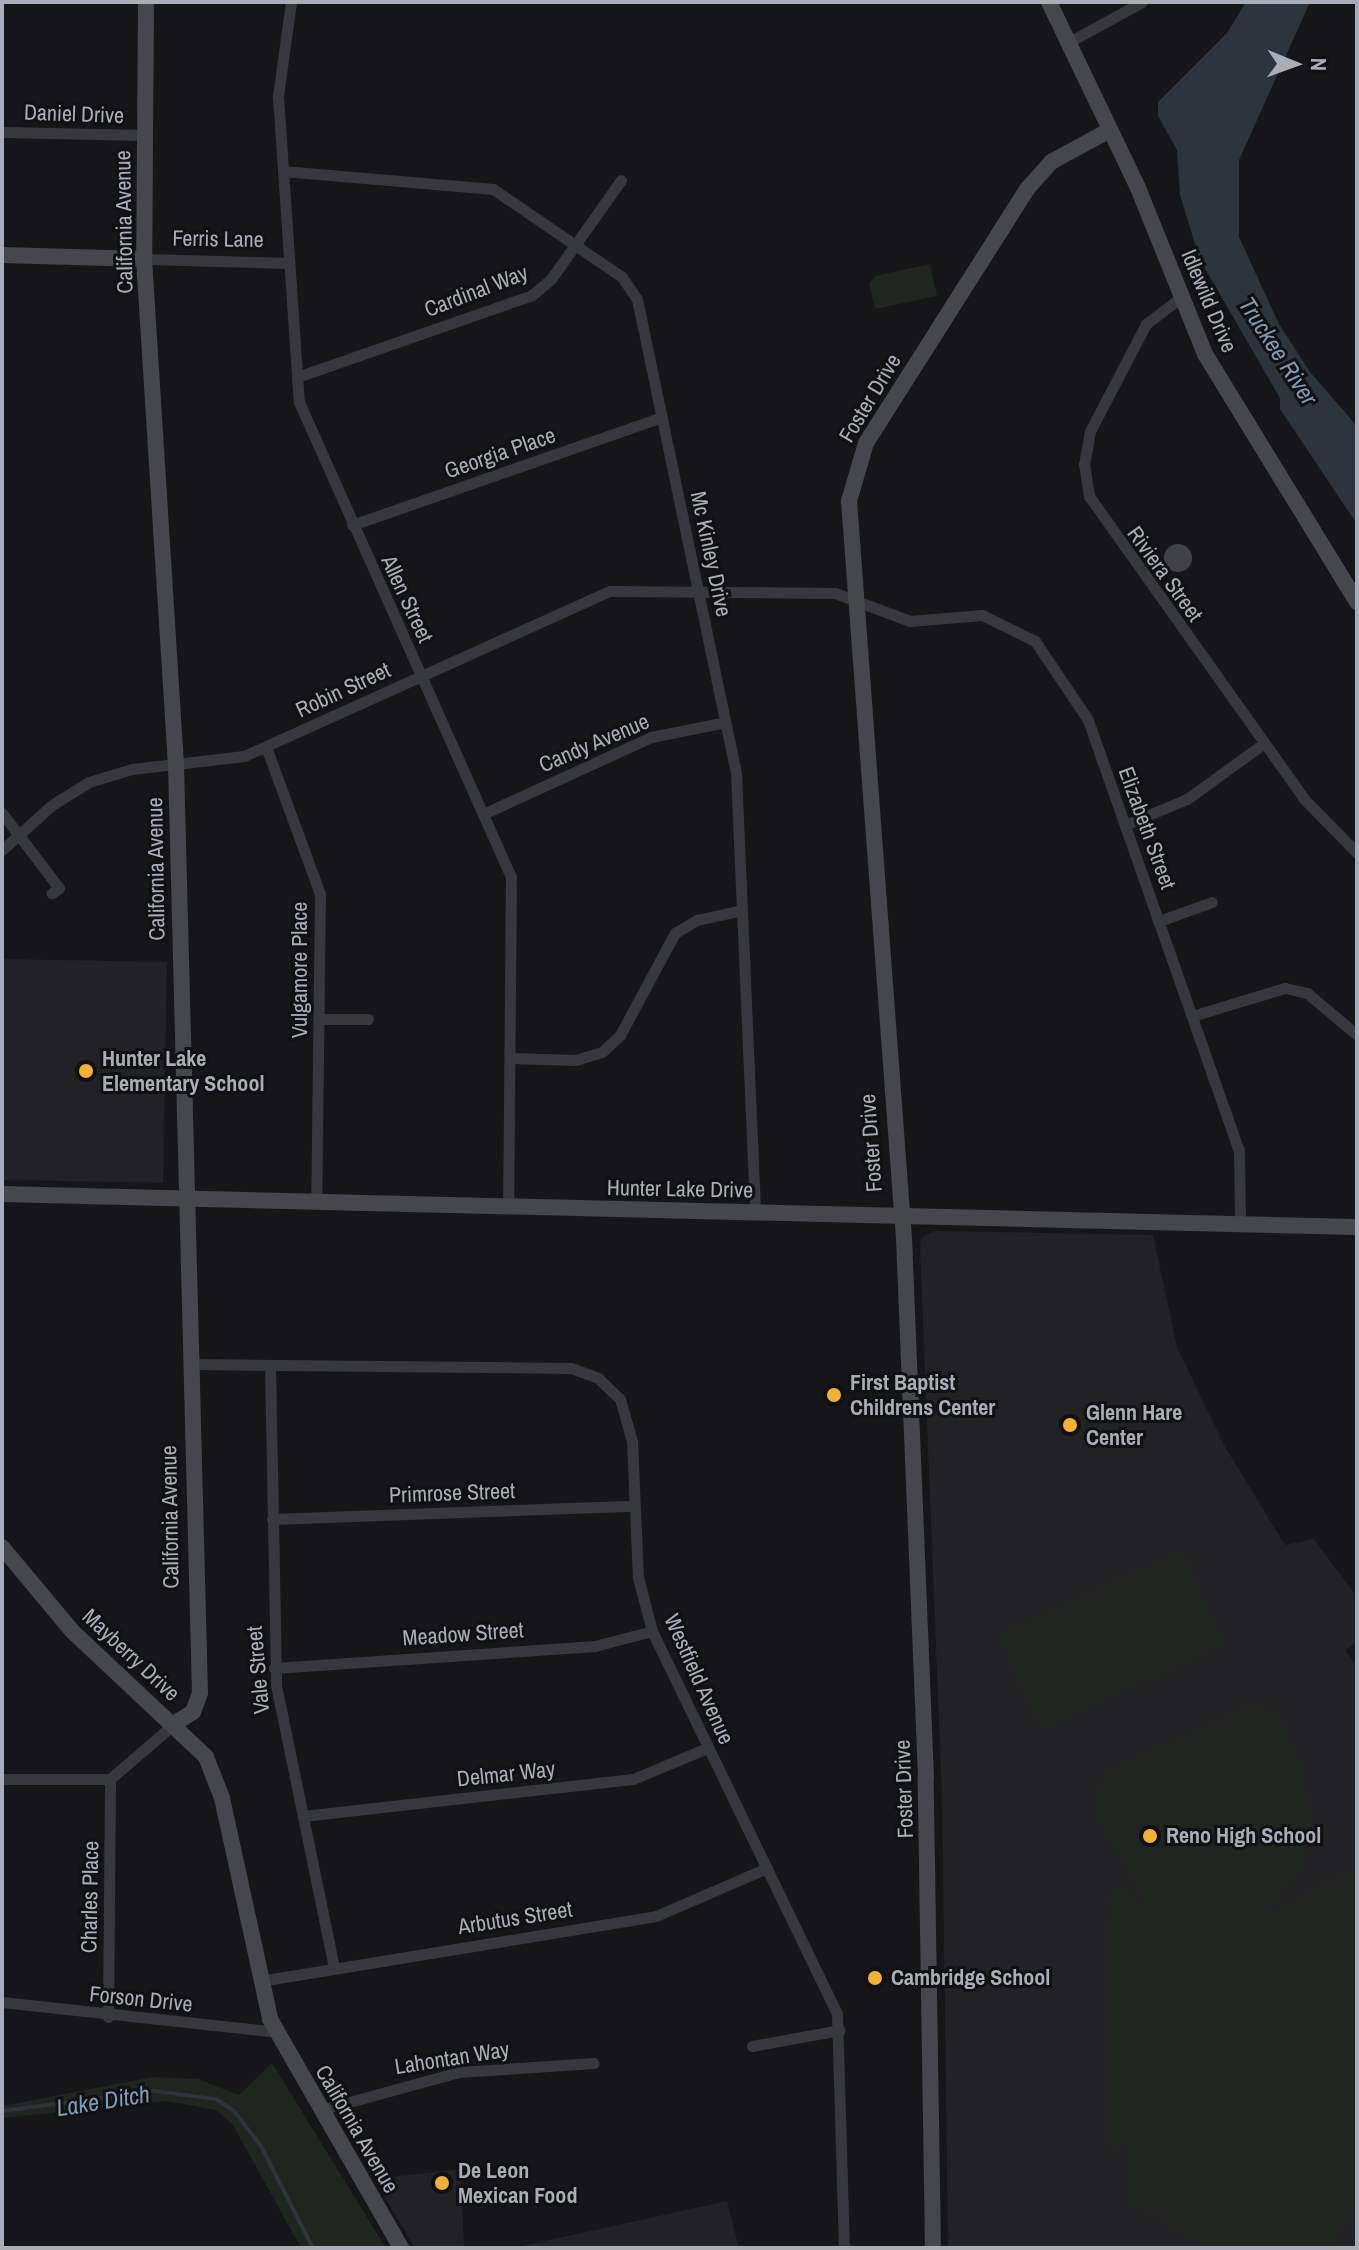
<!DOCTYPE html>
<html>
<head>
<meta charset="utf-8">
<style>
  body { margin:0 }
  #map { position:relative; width:1359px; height:2250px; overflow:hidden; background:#161618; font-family:"Archivo Narrow",sans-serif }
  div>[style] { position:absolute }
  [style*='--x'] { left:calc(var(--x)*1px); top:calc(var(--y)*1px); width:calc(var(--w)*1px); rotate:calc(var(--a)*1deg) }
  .built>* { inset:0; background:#222225; transform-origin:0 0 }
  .green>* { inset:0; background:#1e261f; transform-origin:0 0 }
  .water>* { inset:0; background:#2c353c }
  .stream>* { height:4px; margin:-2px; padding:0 2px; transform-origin:2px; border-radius:2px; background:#2c353c }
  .building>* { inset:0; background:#404145 }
  .round { border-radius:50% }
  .street>* { height:11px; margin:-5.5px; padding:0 5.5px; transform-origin:5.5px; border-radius:5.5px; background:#37383d }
  .secondary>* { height:16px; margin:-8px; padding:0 8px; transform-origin:8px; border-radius:8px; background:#45474d }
  .dots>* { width:22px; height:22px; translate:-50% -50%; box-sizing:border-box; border:4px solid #111113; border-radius:50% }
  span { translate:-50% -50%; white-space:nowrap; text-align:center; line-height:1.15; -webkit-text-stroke:6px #111113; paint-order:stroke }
  .street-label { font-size:22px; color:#a8adb8 }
  .poi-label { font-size:22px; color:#a8adb8; font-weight:700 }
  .left { translate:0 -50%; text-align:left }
  .water-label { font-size:24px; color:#7f9bb3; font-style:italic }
  .frame { position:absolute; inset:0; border:4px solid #a8adb8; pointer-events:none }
  .north { position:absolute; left:1255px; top:24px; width:80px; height:80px; -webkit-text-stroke:6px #111113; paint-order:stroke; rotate:91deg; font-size:22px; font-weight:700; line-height:32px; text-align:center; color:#a8adb8 }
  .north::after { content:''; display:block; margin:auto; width:28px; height:36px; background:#a8adb8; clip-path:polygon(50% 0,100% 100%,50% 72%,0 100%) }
</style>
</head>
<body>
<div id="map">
  <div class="built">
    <i style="left:2px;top:959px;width:165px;height:221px;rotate:1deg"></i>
    <i style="clip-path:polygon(934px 1231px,1153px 1235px,1177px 1347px,1224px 1445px,1285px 1545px,1314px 1539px,1357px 1597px,1357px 1642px,1345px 1650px,1357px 1667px,1357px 2248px,948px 2248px,942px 1795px,920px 1248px,921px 1238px)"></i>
    <i style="clip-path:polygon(461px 2169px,464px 2248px,415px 2248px,374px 2179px)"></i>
    <i style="clip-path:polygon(727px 2201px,739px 2248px,513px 2248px)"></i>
  </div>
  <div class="green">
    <i style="clip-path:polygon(930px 264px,937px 296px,875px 309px,869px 284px,875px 276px)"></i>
    <i style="left:1181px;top:1550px;width:103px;height:202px;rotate:65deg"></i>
    <i style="clip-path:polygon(1260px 1701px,1269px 1712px,1276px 1710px,1303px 1770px,1311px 1827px,1301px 1871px,1253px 1923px,1348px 1872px,1357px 1875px,1357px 2209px,1334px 2237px,1334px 2248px,1210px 2248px,1127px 2201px,1130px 2145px,1109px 2147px,1110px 1894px,1127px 1888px,1169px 1944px,1093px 1807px,1107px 1772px)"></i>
    <i style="clip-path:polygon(272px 2063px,386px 2248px,301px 2248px,233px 2125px,216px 2110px,167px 2101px,2px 2118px,2px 2106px,153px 2077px,198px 2079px,239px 2095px)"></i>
  </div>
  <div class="water">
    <i style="clip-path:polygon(1246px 2px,1310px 2px,1239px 160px,1239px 237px,1279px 324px,1310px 372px,1357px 426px,1357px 524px,1280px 409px,1280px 398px,1200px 260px,1180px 195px,1177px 150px,1158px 116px,1158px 102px,1227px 33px)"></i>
  </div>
  <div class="stream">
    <i style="--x:2;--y:2111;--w:153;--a:-7.5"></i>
    <i style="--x:154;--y:2091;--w:63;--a:7.4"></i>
    <i style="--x:216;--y:2099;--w:20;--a:33"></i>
    <i style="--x:233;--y:2110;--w:46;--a:52.1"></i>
    <i style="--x:261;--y:2146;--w:114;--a:63"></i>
  </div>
  <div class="building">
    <i class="round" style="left:1164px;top:544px;width:28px;height:28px"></i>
  </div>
  <div class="street">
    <i style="--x:291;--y:2;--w:95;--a:97.9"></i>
    <i style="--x:278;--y:96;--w:307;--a:86.1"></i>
    <i style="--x:299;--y:402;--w:520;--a:65.95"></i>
    <i style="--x:511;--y:877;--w:330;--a:90.5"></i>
    <i style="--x:1069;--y:42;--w:83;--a:-28.7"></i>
    <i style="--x:2;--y:132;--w:143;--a:1.2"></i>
    <i style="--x:283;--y:171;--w:211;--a:4.9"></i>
    <i style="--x:493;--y:189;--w:156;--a:34.3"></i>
    <i style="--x:622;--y:277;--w:27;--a:56"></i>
    <i style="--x:637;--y:299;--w:484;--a:78.2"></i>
    <i style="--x:736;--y:773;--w:439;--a:87.5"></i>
    <i style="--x:144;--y:259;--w:145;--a:1.6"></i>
    <i style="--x:1180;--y:298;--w:43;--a:142.6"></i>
    <i style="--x:1146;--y:324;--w:121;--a:117.6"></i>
    <i style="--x:1090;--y:431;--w:34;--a:100"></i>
    <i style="--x:1084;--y:464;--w:32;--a:81"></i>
    <i style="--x:1089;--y:496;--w:373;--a:54.6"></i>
    <i style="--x:1305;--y:800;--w:74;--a:45.5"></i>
    <i style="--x:297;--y:377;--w:249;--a:-19.2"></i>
    <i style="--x:532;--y:295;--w:25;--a:-40"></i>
    <i style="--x:551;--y:279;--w:121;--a:-54.7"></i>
    <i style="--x:352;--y:525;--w:328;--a:-19.2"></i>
    <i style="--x:266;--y:747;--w:157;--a:69.8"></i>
    <i style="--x:320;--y:894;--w:308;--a:90.7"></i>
    <i style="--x:2;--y:813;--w:94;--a:52.8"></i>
    <i style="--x:59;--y:888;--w:9;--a:144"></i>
    <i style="--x:483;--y:814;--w:185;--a:-24.6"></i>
    <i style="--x:651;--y:737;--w:76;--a:-11.3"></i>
    <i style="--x:1125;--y:825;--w:67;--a:-22.8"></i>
    <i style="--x:1187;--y:799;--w:94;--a:-35.9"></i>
    <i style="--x:2;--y:850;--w:67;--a:-42"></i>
    <i style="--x:52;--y:805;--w:44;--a:-31.9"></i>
    <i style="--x:89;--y:782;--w:45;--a:-16.8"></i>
    <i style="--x:132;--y:769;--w:113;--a:-6.6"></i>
    <i style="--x:244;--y:756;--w:401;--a:-24.3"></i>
    <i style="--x:610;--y:591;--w:225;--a:0.5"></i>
    <i style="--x:835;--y:593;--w:80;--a:20.5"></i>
    <i style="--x:910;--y:621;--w:72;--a:-4.8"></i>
    <i style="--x:982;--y:615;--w:59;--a:26.1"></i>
    <i style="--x:1035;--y:641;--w:95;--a:56.1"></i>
    <i style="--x:1088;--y:720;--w:456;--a:70.7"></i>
    <i style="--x:1239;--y:1150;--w:76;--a:89.2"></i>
    <i style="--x:1159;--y:921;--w:56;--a:-19.7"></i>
    <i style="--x:1192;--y:1016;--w:97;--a:-16.8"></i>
    <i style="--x:1285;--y:988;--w:23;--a:13"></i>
    <i style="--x:1307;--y:993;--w:65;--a:40"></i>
    <i style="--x:321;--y:1019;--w:47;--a:0"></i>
    <i style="--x:511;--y:1058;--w:65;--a:1.8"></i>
    <i style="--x:576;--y:1060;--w:27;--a:-17"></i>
    <i style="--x:602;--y:1052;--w:25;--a:-43"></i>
    <i style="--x:620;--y:1035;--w:116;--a:-61.7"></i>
    <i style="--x:675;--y:933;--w:26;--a:-31"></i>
    <i style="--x:697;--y:920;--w:46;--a:-12.5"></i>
    <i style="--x:190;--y:1364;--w:381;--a:0.6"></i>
    <i style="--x:571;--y:1368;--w:29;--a:20"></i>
    <i style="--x:598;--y:1378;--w:30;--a:44"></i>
    <i style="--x:620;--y:1399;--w:44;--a:74.1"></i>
    <i style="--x:632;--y:1441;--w:136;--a:87.5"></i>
    <i style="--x:638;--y:1577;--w:56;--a:75.5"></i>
    <i style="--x:652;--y:1631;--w:425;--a:64.2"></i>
    <i style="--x:837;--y:2014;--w:234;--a:88.3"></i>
    <i style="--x:270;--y:1365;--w:320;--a:88.9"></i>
    <i style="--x:276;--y:1685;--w:288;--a:78.4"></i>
    <i style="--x:272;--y:1519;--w:361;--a:-2.1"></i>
    <i style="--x:274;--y:1668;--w:322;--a:-3.9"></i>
    <i style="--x:595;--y:1646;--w:59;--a:-14.7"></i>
    <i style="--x:2;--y:1779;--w:108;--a:0"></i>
    <i style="--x:110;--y:1779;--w:84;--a:-40.7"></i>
    <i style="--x:303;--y:1816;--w:332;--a:-6.4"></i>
    <i style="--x:633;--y:1779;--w:80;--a:-22.7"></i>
    <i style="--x:260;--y:1981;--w:401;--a:-9.3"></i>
    <i style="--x:656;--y:1916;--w:121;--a:-23.4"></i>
    <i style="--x:2;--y:2002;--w:276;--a:6.2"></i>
    <i style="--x:108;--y:2017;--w:238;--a:-89.5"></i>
    <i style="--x:752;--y:2046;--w:89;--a:-10.3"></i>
    <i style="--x:320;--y:2110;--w:144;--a:-15.3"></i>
    <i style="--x:459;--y:2072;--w:135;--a:-3.8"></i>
  </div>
  <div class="secondary">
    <i style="--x:146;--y:2;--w:257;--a:90.4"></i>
    <i style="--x:144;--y:259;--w:507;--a:86.38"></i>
    <i style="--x:176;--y:765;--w:928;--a:88.52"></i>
    <i style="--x:200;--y:1693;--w:20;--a:110"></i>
    <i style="--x:193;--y:1712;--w:22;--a:148"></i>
    <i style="--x:1049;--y:2;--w:206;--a:64.4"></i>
    <i style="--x:1138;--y:188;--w:179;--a:68"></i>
    <i style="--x:1205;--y:354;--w:291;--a:58.5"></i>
    <i style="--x:2;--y:255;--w:142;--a:1.6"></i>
    <i style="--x:2;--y:1194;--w:1355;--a:1.4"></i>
    <i style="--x:2;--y:1547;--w:109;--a:50.2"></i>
    <i style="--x:72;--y:1631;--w:184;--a:43.2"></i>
    <i style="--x:206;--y:1757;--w:44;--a:68.7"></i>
    <i style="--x:222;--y:1798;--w:226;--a:77.7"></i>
    <i style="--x:270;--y:2019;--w:264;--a:60.2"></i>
    <i style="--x:933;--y:2248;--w:471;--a:-90.9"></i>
    <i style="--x:926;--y:1777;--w:538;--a:-92.34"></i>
    <i style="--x:904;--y:1239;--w:740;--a:-94.26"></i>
    <i style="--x:849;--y:501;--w:60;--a:-73.7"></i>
    <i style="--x:866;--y:443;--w:301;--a:-57.6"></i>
    <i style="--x:1027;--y:189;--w:36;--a:-48"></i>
    <i style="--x:1051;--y:162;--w:67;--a:-28.5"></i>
  </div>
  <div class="dots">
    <i style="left:86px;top:1071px;background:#f2b134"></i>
    <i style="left:834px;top:1395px;background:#f2b134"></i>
    <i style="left:1070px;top:1425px;background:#f2b134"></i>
    <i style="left:1150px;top:1836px;background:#f2b134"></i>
    <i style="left:875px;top:1978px;background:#f2b134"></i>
    <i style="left:442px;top:2183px;background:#f2b134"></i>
  </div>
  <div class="street-label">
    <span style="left:74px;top:114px;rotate:2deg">Daniel Drive</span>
    <span style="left:124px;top:222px;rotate:-91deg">California Avenue</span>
    <span style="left:218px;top:239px;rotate:1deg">Ferris Lane</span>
    <span style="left:476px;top:291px;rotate:-21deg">Cardinal Way</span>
    <span style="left:1209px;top:301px;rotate:67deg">Idlewild Drive</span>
    <span style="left:870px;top:398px;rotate:-59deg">Foster Drive</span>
    <span style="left:500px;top:453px;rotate:-19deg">Georgia Place</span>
    <span style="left:711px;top:554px;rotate:78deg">Mc Kinley Drive</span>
    <span style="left:1165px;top:574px;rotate:54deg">Riviera Street</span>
    <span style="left:407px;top:599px;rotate:65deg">Allen Street</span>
    <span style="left:343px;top:690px;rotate:-25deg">Robin Street</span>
    <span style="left:594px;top:743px;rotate:-23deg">Candy Avenue</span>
    <span style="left:1147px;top:828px;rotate:70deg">Elizabeth Street</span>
    <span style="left:156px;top:869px;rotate:-91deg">California Avenue</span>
    <span style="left:300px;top:970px;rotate:-90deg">Vulgamore Place</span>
    <span style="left:871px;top:1143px;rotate:-94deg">Foster Drive</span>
    <span style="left:680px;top:1189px;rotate:1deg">Hunter Lake Drive</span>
    <span style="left:452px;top:1493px;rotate:-2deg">Primrose Street</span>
    <span style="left:170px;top:1517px;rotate:-91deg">California Avenue</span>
    <span style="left:463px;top:1634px;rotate:-4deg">Meadow Street</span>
    <span style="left:131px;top:1655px;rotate:43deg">Mayberry Drive</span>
    <span style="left:258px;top:1670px;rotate:-95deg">Vale Street</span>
    <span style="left:699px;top:1679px;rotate:66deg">Westfield Avenue</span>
    <span style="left:506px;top:1774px;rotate:-6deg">Delmar Way</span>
    <span style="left:904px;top:1789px;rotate:-92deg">Foster Drive</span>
    <span style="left:90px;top:1897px;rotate:-89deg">Charles Place</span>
    <span style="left:515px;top:1918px;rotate:-9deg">Arbutus Street</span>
    <span style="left:141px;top:1999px;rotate:6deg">Forson Drive</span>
    <span style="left:452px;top:2058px;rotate:-9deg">Lahontan Way</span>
    <span style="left:357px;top:2129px;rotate:60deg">California Avenue</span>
  </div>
  <div class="poi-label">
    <span class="left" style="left:102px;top:1071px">Hunter Lake<br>Elementary School</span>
    <span class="left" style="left:850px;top:1395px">First Baptist<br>Childrens Center</span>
    <span class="left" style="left:1086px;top:1425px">Glenn Hare<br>Center</span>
    <span class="left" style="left:1166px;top:1836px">Reno High School</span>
    <span class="left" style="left:891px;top:1978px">Cambridge School</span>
    <span class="left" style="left:458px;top:2183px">De Leon<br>Mexican Food</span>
  </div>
  <div class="water-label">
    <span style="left:1278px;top:351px;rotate:57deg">Truckee River</span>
    <span style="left:103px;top:2101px;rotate:-9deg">Lake Ditch</span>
  </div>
  <div class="frame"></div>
  <div class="north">N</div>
</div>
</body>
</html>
